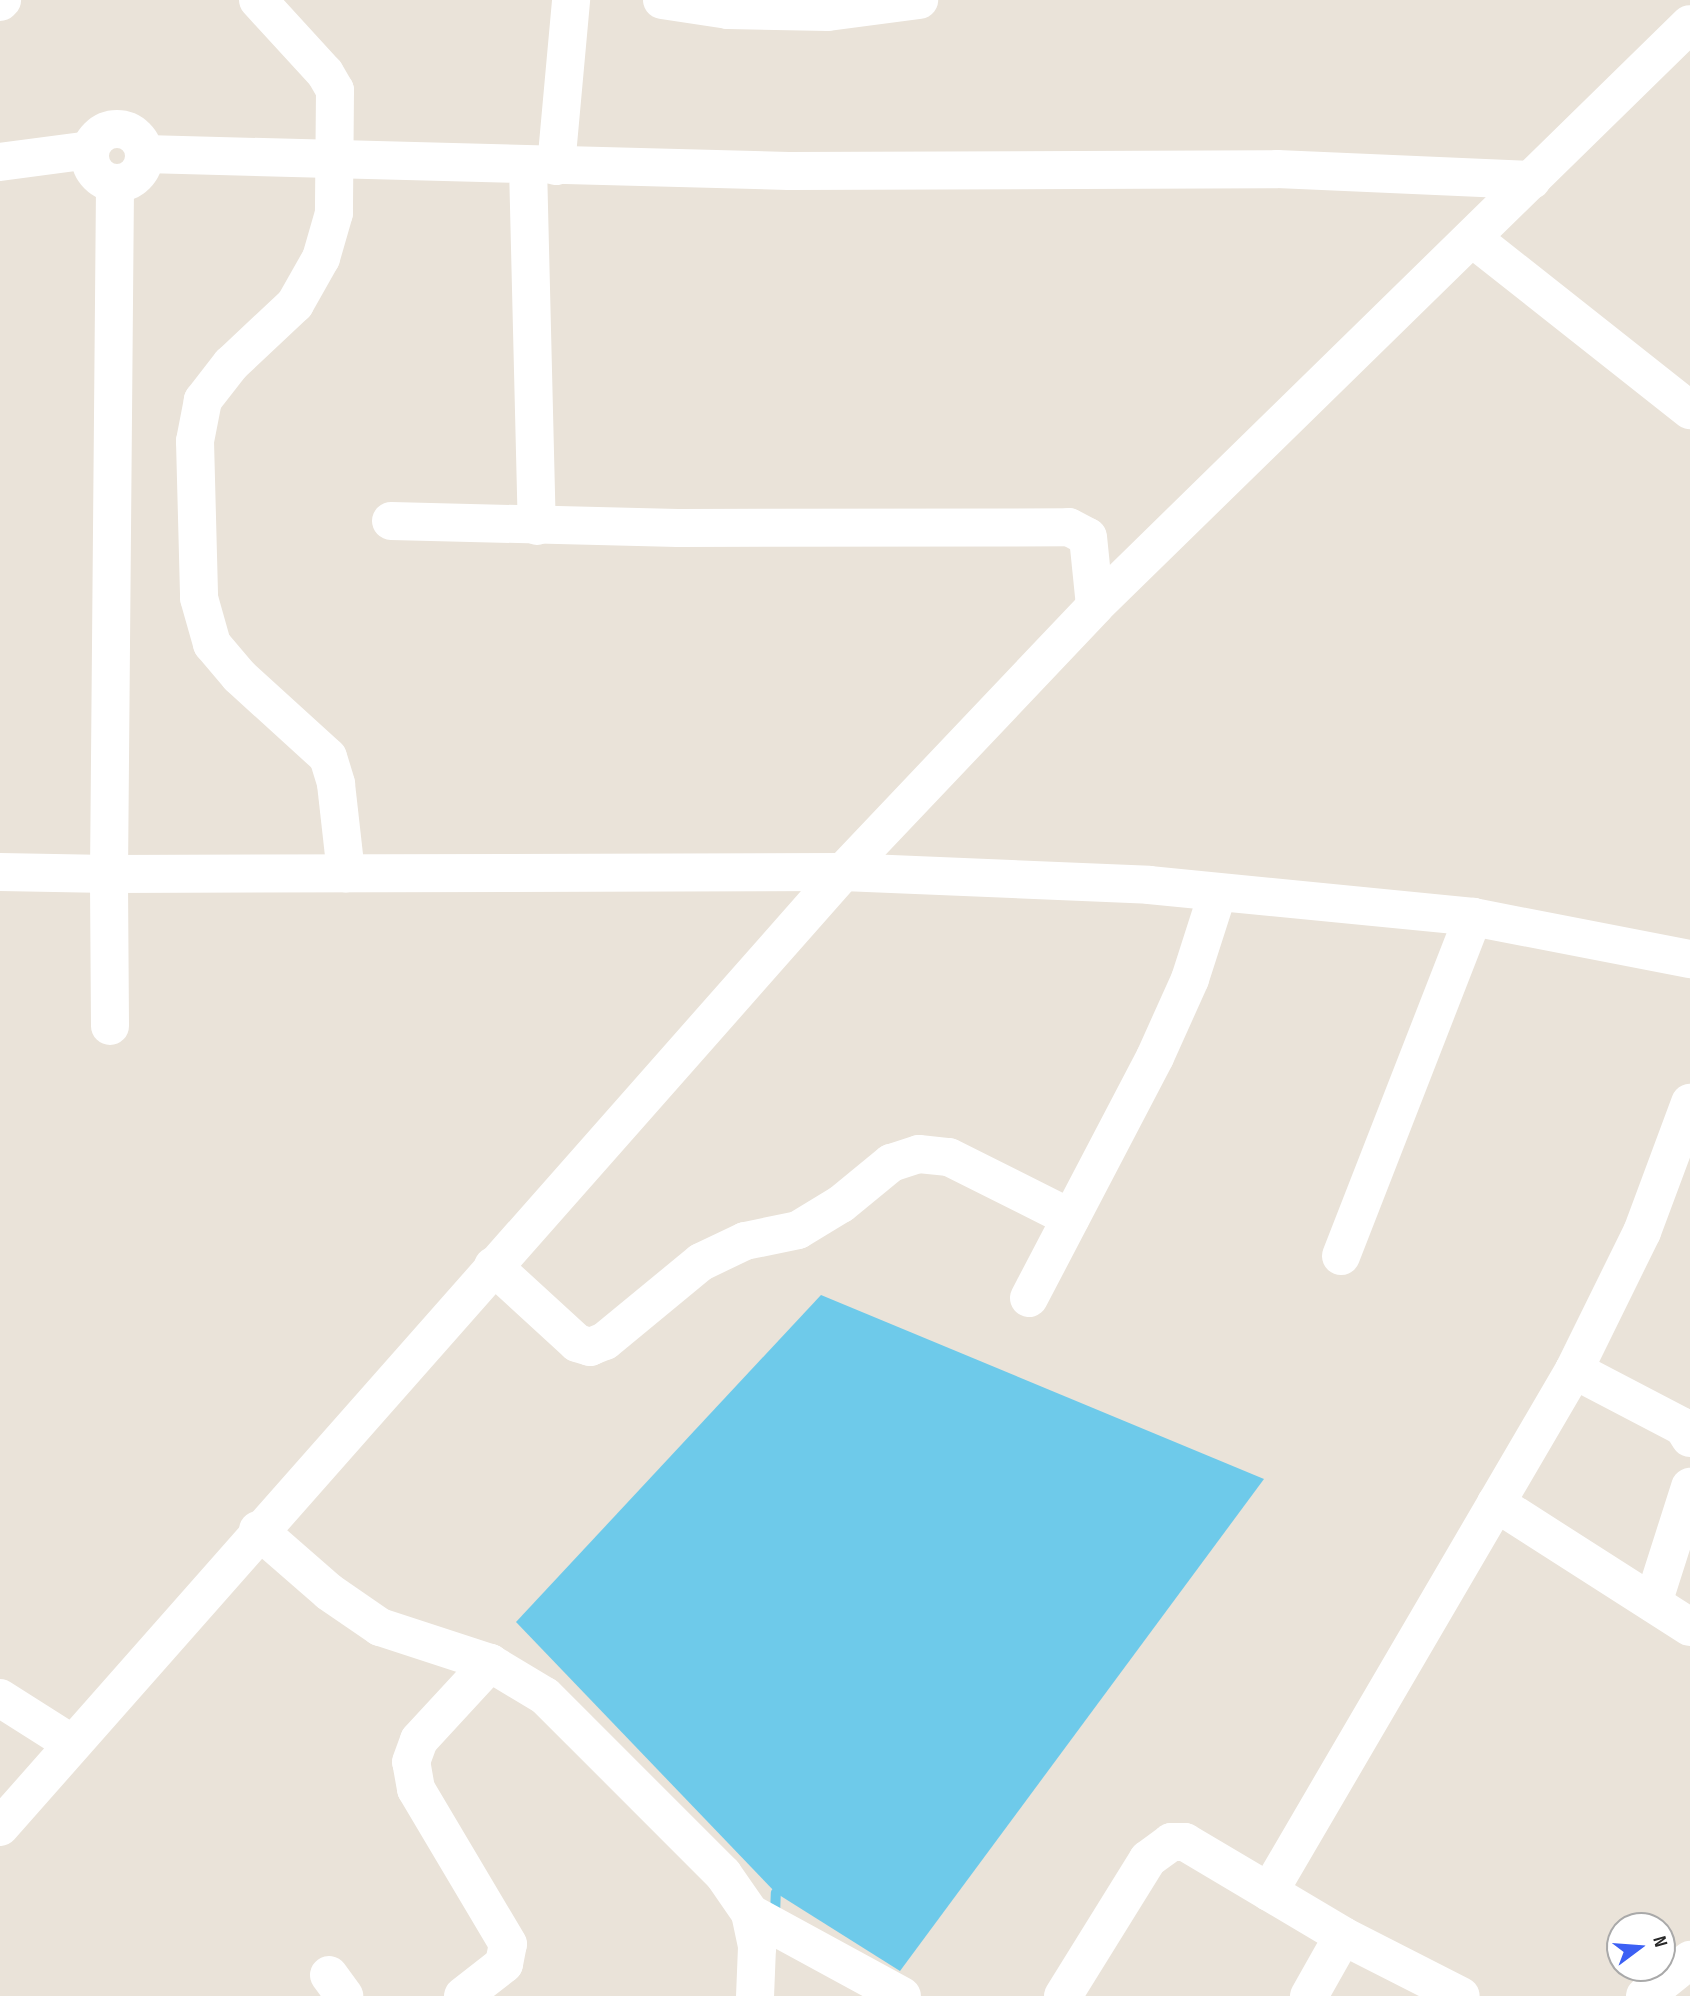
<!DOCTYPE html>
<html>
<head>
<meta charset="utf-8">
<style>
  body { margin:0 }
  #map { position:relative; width:1690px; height:1996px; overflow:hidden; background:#eae3d9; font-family:"Sofia Sans Condensed",sans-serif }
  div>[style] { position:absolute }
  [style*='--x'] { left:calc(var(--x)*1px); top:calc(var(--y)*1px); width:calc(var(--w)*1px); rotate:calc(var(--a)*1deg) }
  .water>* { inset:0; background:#6ecaea }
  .stream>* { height:10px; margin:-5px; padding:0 5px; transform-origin:5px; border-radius:5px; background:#6ecaea }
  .minor>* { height:38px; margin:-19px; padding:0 19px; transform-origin:19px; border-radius:19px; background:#fff }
  .minor>.ring { margin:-19px; padding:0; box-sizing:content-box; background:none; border:38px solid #fff; border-radius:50% }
  span { translate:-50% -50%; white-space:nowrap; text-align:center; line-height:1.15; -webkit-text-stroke:5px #fff; paint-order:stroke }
  .north { position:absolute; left:1606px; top:1912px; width:70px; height:70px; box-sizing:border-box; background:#fff; border:2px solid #a9a9a9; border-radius:50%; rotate:74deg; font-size:19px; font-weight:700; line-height:28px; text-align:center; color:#282828 }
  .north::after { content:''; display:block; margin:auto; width:24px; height:32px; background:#3c60f4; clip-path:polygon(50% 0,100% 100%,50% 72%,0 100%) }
</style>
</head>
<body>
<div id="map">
  <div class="water">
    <i style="clip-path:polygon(821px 1295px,1264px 1479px,900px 1971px,776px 1893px,516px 1622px)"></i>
  </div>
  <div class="stream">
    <i style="--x:775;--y:1916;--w:23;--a:-88"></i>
  </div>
  <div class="minor">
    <i style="--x:258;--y:0;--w:99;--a:47.5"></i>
    <i style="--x:325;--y:73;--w:20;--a:60"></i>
    <i style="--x:335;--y:90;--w:123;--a:90.5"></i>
    <i style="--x:334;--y:213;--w:47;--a:106.1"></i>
    <i style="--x:321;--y:258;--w:53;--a:119.5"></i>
    <i style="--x:295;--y:304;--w:88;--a:136.8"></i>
    <i style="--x:231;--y:364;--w:46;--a:127.9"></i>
    <i style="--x:203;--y:400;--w:42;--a:101"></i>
    <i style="--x:195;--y:441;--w:157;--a:88.5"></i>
    <i style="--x:199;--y:598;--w:48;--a:74.2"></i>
    <i style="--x:212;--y:644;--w:42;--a:49.8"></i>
    <i style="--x:239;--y:676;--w:120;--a:42.3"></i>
    <i style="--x:328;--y:757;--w:28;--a:73"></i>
    <i style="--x:336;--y:784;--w:90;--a:83.6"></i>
    <i style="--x:662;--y:0;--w:67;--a:8.6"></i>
    <i style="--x:728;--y:10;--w:100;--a:1.1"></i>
    <i style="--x:828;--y:12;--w:92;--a:-7.5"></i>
    <i style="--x:0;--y:2;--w:3;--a:-45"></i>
    <i class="ring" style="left:90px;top:129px;width:16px;height:16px"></i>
    <i style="--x:145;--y:154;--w:644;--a:1.51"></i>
    <i style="--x:789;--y:171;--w:488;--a:-0.2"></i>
    <i style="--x:1277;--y:169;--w:255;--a:2.5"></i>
    <i style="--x:0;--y:162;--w:91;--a:-7.6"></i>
    <i style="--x:528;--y:166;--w:360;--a:88.6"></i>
    <i style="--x:556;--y:166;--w:167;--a:-84.8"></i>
    <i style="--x:1472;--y:238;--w:278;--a:38.3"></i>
    <i style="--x:391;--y:521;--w:287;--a:1.4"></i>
    <i style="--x:678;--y:528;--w:391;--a:-0.1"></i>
    <i style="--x:1069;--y:527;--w:21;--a:28"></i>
    <i style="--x:1088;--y:537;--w:69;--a:84.2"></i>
    <i style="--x:0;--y:872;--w:109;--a:1.1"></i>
    <i style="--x:109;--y:874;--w:691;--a:-89.5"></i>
    <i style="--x:110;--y:1026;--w:152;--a:-90.4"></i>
    <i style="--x:109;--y:874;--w:734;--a:-0.16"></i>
    <i style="--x:843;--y:872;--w:306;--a:2.4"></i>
    <i style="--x:1149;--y:885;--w:326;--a:5.6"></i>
    <i style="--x:1473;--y:917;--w:221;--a:11"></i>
    <i style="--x:1341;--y:1256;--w:364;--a:-68.7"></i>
    <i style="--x:493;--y:1266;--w:114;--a:42.5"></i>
    <i style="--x:577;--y:1343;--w:14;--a:17"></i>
    <i style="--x:590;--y:1347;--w:16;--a:-22"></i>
    <i style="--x:605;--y:1341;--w:124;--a:-39.5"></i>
    <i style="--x:701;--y:1262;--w:49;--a:-25.5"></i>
    <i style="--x:745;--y:1241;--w:54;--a:-11.7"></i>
    <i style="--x:798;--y:1230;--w:50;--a:-31.2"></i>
    <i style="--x:841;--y:1204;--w:65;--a:-39.4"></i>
    <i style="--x:891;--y:1163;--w:29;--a:-18"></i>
    <i style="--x:919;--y:1154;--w:30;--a:6"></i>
    <i style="--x:949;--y:1157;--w:136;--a:26.6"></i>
    <i style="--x:1029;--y:1298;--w:272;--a:-62.4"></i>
    <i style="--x:1155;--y:1057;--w:85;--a:-65.8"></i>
    <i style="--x:1190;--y:979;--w:91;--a:-72.2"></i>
    <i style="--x:1574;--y:1370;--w:123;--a:27.6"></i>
    <i style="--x:1683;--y:1427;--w:13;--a:58"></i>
    <i style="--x:1496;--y:1503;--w:230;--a:32.6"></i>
    <i style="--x:258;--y:1530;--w:94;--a:41.1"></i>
    <i style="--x:329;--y:1592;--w:62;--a:34.5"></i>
    <i style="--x:380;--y:1627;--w:116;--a:18.1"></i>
    <i style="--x:490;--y:1663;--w:64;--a:31"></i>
    <i style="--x:545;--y:1696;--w:252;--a:45"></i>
    <i style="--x:723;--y:1874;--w:47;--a:55.3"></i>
    <i style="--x:750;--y:1913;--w:35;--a:78"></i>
    <i style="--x:757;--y:1947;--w:49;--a:92.3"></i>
    <i style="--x:1653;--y:1603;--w:122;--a:-72.3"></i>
    <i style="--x:0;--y:1698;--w:84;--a:32.4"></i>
    <i style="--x:0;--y:1827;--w:1274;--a:-48.56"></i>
    <i style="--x:843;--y:872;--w:366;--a:-46.5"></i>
    <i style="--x:1095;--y:606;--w:832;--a:-44.37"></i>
    <i style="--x:1269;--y:1892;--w:605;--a:-59.7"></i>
    <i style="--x:1574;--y:1370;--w:154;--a:-63.8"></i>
    <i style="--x:1642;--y:1232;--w:138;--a:-69.6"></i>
    <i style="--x:750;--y:1913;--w:173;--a:28.6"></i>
    <i style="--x:329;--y:1975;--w:26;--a:54"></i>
    <i style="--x:463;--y:1996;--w:52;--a:-38"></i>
    <i style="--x:504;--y:1964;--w:20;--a:-79"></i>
    <i style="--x:508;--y:1944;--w:180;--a:-120.7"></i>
    <i style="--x:416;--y:1789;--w:27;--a:-100"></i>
    <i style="--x:411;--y:1762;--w:23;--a:-70"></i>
    <i style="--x:419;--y:1740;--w:105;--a:-47.3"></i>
    <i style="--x:1063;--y:1996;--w:161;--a:-58.2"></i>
    <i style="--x:1148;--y:1859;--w:29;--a:-36"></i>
    <i style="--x:1171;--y:1842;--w:14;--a:0"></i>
    <i style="--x:1185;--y:1842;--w:184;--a:30.7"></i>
    <i style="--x:1343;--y:1936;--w:132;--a:27"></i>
    <i style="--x:1309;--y:1996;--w:69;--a:-60.5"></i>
    <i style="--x:1645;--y:1996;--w:58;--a:-38.7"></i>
  </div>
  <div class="north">N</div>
</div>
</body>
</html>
